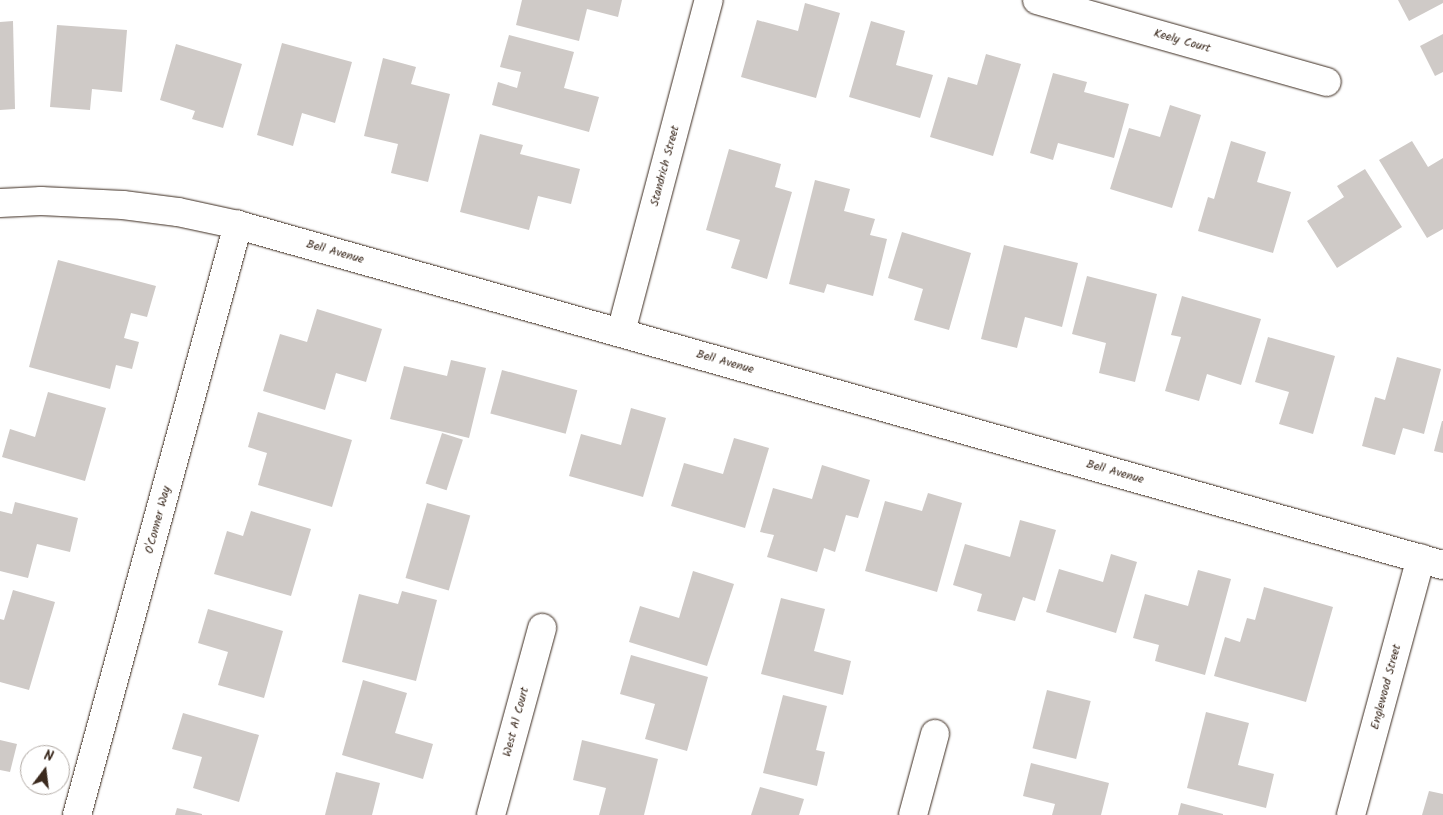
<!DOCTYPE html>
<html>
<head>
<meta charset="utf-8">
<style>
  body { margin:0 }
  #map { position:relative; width:1443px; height:815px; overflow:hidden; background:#fff; font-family:Kalam,sans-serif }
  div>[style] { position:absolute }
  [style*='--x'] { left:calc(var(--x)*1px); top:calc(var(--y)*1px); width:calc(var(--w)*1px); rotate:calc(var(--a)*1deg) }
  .building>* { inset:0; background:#cfcac7; transform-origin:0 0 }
  .roads { filter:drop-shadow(0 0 1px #3b2a1e) drop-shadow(0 0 1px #3b2a1e) }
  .minor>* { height:28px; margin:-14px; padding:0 14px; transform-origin:14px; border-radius:14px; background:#fff }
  span { translate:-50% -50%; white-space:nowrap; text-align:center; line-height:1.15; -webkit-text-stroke:5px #fff; paint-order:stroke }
  .street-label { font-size:12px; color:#3b2a1e }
  .north { position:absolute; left:20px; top:745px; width:50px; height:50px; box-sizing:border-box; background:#fff; border:1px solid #b1aaa5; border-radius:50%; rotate:15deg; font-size:14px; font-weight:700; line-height:20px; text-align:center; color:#3b2a1e }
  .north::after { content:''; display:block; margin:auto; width:18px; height:22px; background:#3b2a1e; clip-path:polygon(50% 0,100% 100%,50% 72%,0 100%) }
</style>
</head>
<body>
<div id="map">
  <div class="building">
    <i style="clip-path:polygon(522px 0,622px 0,618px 17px,587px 9px,579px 41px,516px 25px)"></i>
    <i style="clip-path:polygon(1398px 0,1443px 0,1443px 3px,1409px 21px)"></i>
    <i style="clip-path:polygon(805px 3px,840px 13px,816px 98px,741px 77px,757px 20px,798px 31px)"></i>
    <i style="clip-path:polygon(13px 21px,15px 109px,0 110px,0 22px)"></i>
    <i style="clip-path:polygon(871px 21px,905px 31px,896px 65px,933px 75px,920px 118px,849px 97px)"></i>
    <i style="clip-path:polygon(57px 25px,127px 30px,122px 92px,92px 89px,90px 110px,50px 107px)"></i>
    <i style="clip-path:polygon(1443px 34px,1443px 72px,1435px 76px,1420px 46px)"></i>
    <i style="clip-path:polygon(509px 35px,574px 52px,564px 88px,599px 97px,589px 132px,492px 105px,498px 82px,517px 88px,521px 72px,500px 67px)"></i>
    <i style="clip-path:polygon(282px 43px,352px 62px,335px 123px,302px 113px,293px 146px,257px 135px)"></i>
    <i style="clip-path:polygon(176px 44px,242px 64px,223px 128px,192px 119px,195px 111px,160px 100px)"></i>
    <i style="clip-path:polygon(986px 54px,1021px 64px,993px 156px,930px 137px,948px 77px,977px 85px)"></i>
    <i style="clip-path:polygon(383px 58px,416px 67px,411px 84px,450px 94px,428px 182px,391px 173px,398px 144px,364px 136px)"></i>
    <i style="clip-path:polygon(1053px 73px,1087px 82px,1084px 92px,1129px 104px,1114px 158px,1058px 143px,1053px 160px,1030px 153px)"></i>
    <i style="clip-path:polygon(1170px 105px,1201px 115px,1172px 208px,1110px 189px,1129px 128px,1160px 137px)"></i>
    <i style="clip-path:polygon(480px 134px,523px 145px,520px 154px,580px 169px,571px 204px,538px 196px,529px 230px,460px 212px)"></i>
    <i style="clip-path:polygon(1231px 141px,1266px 152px,1257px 182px,1291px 192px,1273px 253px,1198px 231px,1208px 197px,1214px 199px)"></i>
    <i style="clip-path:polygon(1412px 141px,1428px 167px,1443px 158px,1443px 229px,1427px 238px,1379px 160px)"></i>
    <i style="clip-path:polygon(729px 149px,781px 164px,775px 187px,792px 192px,767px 279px,731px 268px,740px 240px,706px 230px)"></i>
    <i style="clip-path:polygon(1365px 169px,1402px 227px,1337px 268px,1307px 221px,1344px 197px,1337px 186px)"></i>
    <i style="clip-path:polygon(815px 180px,850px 189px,844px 211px,875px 219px,870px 235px,887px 239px,873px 296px,827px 284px,824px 293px,789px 284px)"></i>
    <i style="clip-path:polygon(902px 232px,971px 253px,949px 330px,914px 320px,923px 289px,888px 278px)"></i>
    <i style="clip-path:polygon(1004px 245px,1078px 263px,1062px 327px,1025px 317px,1017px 348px,981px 339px)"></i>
    <i style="clip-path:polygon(58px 260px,156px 286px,147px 317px,131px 313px,124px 338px,139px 342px,132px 369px,116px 365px,110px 389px,29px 367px)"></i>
    <i style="clip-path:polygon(1087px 276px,1157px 294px,1135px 382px,1099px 373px,1106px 343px,1072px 334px)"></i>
    <i style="clip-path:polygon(1182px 296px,1261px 319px,1241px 385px,1207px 374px,1199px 401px,1165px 391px,1181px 337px,1171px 335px)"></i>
    <i style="clip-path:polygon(317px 309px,382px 329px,366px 382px,336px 373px,325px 410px,263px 391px,280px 334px,307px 342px)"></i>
    <i style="clip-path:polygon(1268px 337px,1335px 356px,1313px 434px,1279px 424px,1289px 392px,1255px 382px)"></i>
    <i style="clip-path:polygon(1397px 357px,1441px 369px,1424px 434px,1403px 428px,1395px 455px,1362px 446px,1375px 397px,1385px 400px)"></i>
    <i style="clip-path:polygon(451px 360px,486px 368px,469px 438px,390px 419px,404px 366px,447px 376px)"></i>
    <i style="left:502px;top:370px;width:78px;height:45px;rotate:15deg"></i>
    <i style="clip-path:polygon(48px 392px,106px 408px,85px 481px,2px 457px,10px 429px,35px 437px)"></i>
    <i style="clip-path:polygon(631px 408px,666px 418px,643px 497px,569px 476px,581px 434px,621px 445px)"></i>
    <i style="clip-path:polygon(258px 412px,352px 440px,332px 507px,258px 485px,267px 453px,248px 447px)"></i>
    <i style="clip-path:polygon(1442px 421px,1443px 421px,1443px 453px,1434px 451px)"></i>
    <i style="left:442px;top:433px;width:22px;height:53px;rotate:18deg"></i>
    <i style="clip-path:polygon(734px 438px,769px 448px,745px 528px,671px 506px,684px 463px,723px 474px)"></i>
    <i style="clip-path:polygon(822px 465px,870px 480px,858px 518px,846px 515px,835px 552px,824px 548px,817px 572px,767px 557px,774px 535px,760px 532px,773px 488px,812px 499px)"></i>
    <i style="clip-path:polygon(928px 493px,962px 503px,937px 592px,865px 571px,885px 501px,922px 511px)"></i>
    <i style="clip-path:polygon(15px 502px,78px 518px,70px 552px,37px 544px,28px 578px,0 571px,0 511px,12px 514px)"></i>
    <i style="left:427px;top:503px;width:45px;height:78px;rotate:16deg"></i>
    <i style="clip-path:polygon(251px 511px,311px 529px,291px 596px,214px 574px,227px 531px,243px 536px)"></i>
    <i style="clip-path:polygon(1020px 520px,1056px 530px,1035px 601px,1023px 597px,1015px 621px,977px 611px,982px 594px,953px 585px,965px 544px,1010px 557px)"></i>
    <i style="clip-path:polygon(1111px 554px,1137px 562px,1116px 633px,1046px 612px,1059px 569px,1103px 582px)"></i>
    <i style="clip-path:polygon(1198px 570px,1231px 579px,1205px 675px,1155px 661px,1159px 645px,1133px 638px,1145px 594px,1188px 606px)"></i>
    <i style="clip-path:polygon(693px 571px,734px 584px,707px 666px,629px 642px,640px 606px,679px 618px)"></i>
    <i style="clip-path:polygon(1264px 587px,1333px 607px,1306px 702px,1214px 676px,1225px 637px,1240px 642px,1247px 618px,1255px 620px)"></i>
    <i style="clip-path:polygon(13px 590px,55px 602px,29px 690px,0 682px,0 619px,4px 620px)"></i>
    <i style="clip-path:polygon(402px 591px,437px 600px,416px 681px,342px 662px,359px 594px,398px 604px)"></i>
    <i style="clip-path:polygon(781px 598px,825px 609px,814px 651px,851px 661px,843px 695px,761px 674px)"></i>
    <i style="clip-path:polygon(208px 609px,283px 631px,264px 698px,218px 685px,228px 652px,198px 643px)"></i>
    <i style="clip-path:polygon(631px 655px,708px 677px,687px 751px,645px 739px,655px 704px,620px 694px)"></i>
    <i style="clip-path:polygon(363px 680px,407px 693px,395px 733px,433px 744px,423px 779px,342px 755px)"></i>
    <i style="left:1047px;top:690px;width:45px;height:60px;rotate:14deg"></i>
    <i style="clip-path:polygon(783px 695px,827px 706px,816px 750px,825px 752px,817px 786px,763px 773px)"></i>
    <i style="clip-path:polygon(1206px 712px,1249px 723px,1238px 765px,1274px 774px,1266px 808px,1187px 788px)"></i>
    <i style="clip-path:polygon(183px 713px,259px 735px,239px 802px,193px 788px,202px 757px,172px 749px)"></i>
    <i style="clip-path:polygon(0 740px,17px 744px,10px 772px,0 770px)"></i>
    <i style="clip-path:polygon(582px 740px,658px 759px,644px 815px,599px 815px,606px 788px,573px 780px)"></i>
    <i style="clip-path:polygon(1031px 763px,1109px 783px,1101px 815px,1052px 815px,1055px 804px,1023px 796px)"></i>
    <i style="clip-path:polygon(336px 772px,380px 783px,372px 815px,325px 815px)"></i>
    <i style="clip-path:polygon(760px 787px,804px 799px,799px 815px,751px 815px)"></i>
    <i style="clip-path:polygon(1429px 791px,1443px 794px,1443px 815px,1422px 815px)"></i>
    <i style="clip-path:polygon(1181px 803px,1223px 814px,1223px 815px,1178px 815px)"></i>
    <i style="clip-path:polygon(177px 808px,202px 814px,202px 815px,175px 815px)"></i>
  </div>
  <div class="roads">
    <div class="minor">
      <i style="--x:1037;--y:0;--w:301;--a:15.8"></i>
      <i style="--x:0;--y:203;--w:41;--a:-2.8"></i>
      <i style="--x:41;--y:201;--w:82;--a:2.8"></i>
      <i style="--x:123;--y:205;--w:55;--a:7.3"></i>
      <i style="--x:178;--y:212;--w:61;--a:12.2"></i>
      <i style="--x:238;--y:225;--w:1252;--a:15.76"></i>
      <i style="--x:621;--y:332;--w:343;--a:-75.2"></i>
      <i style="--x:77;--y:815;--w:612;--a:-74.74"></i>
      <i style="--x:491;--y:815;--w:194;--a:-74.7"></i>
      <i style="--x:913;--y:815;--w:84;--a:-74.8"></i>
      <i style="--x:1351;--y:815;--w:266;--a:-74.8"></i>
    </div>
  </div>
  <div class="street-label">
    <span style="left:1182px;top:41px;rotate:16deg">Keely Court</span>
    <span style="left:665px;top:166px;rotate:-75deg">Standrich Street</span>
    <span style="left:335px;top:252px;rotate:16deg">Bell Avenue</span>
    <span style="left:725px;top:362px;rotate:16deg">Bell Avenue</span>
    <span style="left:1115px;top:472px;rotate:16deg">Bell Avenue</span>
    <span style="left:158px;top:520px;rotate:-75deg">O'Conner Way</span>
    <span style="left:1386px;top:687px;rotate:-75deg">Englewood Street</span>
    <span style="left:516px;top:722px;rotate:-75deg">West Al Court</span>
  </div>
  <div class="north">N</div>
</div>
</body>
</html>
